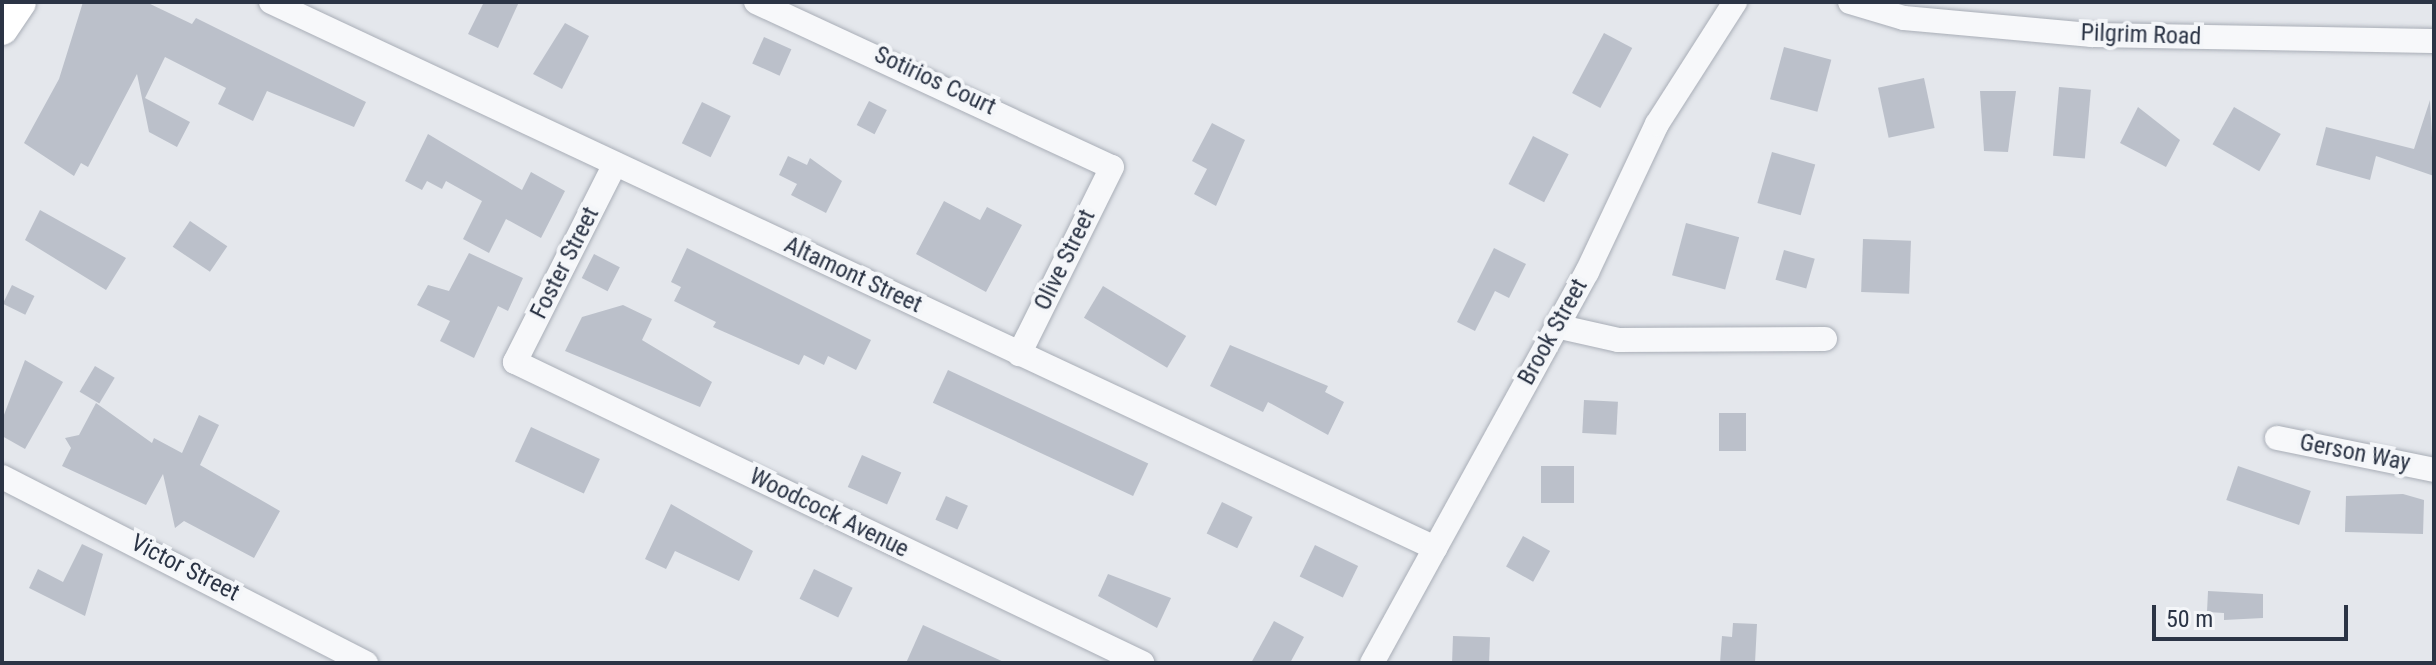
<!DOCTYPE html>
<html>
<head>
<meta charset="utf-8">
<style>
  body { margin:0 }
  #map { position:relative; width:2436px; height:665px; overflow:hidden; background:#e4e7ec; font-family:"Roboto Condensed",sans-serif }
  div>[style] { position:absolute }
  [style*='--x'] { left:calc(var(--x)*1px); top:calc(var(--y)*1px); width:calc(var(--w)*1px); rotate:calc(var(--a)*1deg) }
  .building>* { inset:0; background:#bbc0ca; transform-origin:0 0 }
  .roads { filter:drop-shadow(0 0 2px #a9aeb7) drop-shadow(0 0 2px #a9aeb7) }
  .minor>* { height:24px; margin:-12px; padding:0 12px; transform-origin:12px; border-radius:12px; background:#f7f8fa }
  .secondary>* { height:32px; margin:-16px; padding:0 16px; transform-origin:16px; border-radius:16px; background:#fff }
  span { translate:-50% -50%; white-space:nowrap; text-align:center; line-height:1.15; -webkit-text-stroke:8px #f4f6f9; paint-order:stroke }
  .street-label { font-size:24px; color:#2b3445 }
  .frame { position:absolute; inset:0; border:4px solid #2b3445; pointer-events:none }
  .scale { position:absolute; left:2152px; top:605px; width:196px; height:36px; box-sizing:border-box; border:4px solid #2b3445; border-top:0; padding-left:10px; font-size:24px; line-height:28px; white-space:nowrap; color:#2b3445; -webkit-text-stroke:6px #f4f6f9; paint-order:stroke }
</style>
</head>
<body>
<div id="map">
  <div class="building">
    <i style="clip-path:polygon(83px 2px,146px 2px,192px 24px,196px 18px,366px 102px,354px 127px,267px 91px,253px 121px,218px 104px,226px 88px,165px 57px,145px 98px,190px 122px,177px 147px,149px 132px,137px 74px,88px 167px,81px 163px,74px 176px,24px 143px,59px 79px)"></i>
    <i style="clip-path:polygon(484px 2px,519px 2px,498px 48px,468px 34px)"></i>
    <i style="clip-path:polygon(565px 23px,589px 36px,562px 89px,533px 74px)"></i>
    <i style="left:1604px;top:33px;width:32px;height:68px;rotate:28deg"></i>
    <i style="left:764px;top:37px;width:30px;height:29px;rotate:24deg"></i>
    <i style="left:1784px;top:47px;width:49px;height:54px;rotate:15deg"></i>
    <i style="left:1924px;top:78px;width:51px;height:47px;rotate:78deg"></i>
    <i style="left:2059px;top:87px;width:32px;height:69px;rotate:5deg"></i>
    <i style="clip-path:polygon(1980px 91px,2016px 91px,2008px 152px,1984px 151px)"></i>
    <i style="clip-path:polygon(2430px 100px,2434px 176px,2376px 156px,2370px 180px,2316px 165px,2326px 127px,2414px 149px)"></i>
    <i style="left:869px;top:101px;width:20px;height:27px;rotate:27deg"></i>
    <i style="left:702px;top:102px;width:32px;height:46px;rotate:26deg"></i>
    <i style="clip-path:polygon(2138px 107px,2180px 140px,2166px 167px,2120px 143px)"></i>
    <i style="left:2234px;top:107px;width:54px;height:43px;rotate:30deg"></i>
    <i style="clip-path:polygon(1212px 123px,1245px 140px,1216px 206px,1194px 194px,1207px 169px,1192px 161px)"></i>
    <i style="clip-path:polygon(428px 134px,522px 190px,531px 172px,565px 191px,541px 238px,506px 219px,489px 253px,463px 239px,482px 201px,446px 181px,442px 189px,427px 181px,422px 190px,405px 181px)"></i>
    <i style="left:1533px;top:136px;width:40px;height:54px;rotate:27deg"></i>
    <i style="left:1772px;top:152px;width:45px;height:53px;rotate:16deg"></i>
    <i style="clip-path:polygon(788px 156px,807px 165px,810px 158px,842px 181px,826px 213px,791px 195px,797px 184px,779px 175px)"></i>
    <i style="clip-path:polygon(944px 201px,980px 220px,987px 207px,1022px 225px,986px 292px,916px 254px)"></i>
    <i style="clip-path:polygon(40px 210px,126px 258px,106px 290px,25px 240px)"></i>
    <i style="left:190px;top:221px;width:45px;height:31px;rotate:34deg"></i>
    <i style="left:1686px;top:223px;width:55px;height:54px;rotate:15deg"></i>
    <i style="left:1863px;top:239px;width:48px;height:53px;rotate:2deg"></i>
    <i style="clip-path:polygon(687px 248px,871px 340px,856px 370px,828px 356px,824px 365px,804px 355px,799px 365px,713px 327px,716px 322px,674px 301px,681px 287px,671px 282px)"></i>
    <i style="clip-path:polygon(1494px 248px,1526px 264px,1509px 298px,1495px 291px,1475px 331px,1457px 322px)"></i>
    <i style="left:1784px;top:250px;width:32px;height:31px;rotate:16deg"></i>
    <i style="clip-path:polygon(469px 253px,523px 278px,508px 311px,498px 306px,474px 358px,440px 341px,450px 321px,417px 305px,428px 285px,449px 291px)"></i>
    <i style="left:594px;top:254px;width:29px;height:27px;rotate:27deg"></i>
    <i style="left:12px;top:285px;width:25px;height:21px;rotate:26deg"></i>
    <i style="left:1103px;top:286px;width:97px;height:37px;rotate:31deg"></i>
    <i style="clip-path:polygon(623px 305px,652px 319px,642px 340px,712px 382px,700px 407px,565px 351px,582px 317px)"></i>
    <i style="clip-path:polygon(1230px 345px,1328px 386px,1325px 392px,1344px 402px,1328px 435px,1268px 402px,1263px 412px,1210px 386px)"></i>
    <i style="clip-path:polygon(25px 360px,63px 382px,25px 449px,2px 436px,2px 420px)"></i>
    <i style="left:95px;top:366px;width:23px;height:30px;rotate:31deg"></i>
    <i style="left:948px;top:370px;width:221px;height:36px;rotate:25deg"></i>
    <i style="left:1584px;top:400px;width:34px;height:33px;rotate:3deg"></i>
    <i style="clip-path:polygon(96px 403px,152px 443px,154px 438px,182px 453px,199px 415px,219px 425px,200px 465px,280px 511px,254px 558px,184px 521px,175px 528px,163px 474px,146px 505px,62px 466px,71px 448px,65px 438px,79px 435px)"></i>
    <i style="left:1719px;top:413px;width:27px;height:38px"></i>
    <i style="left:531px;top:427px;width:76px;height:38px;rotate:25deg"></i>
    <i style="left:862px;top:455px;width:43px;height:35px;rotate:24deg"></i>
    <i style="left:1541px;top:466px;width:33px;height:37px"></i>
    <i style="left:2238px;top:466px;width:77px;height:36px;rotate:19deg"></i>
    <i style="clip-path:polygon(2403px 494px,2424px 500px,2423px 534px,2345px 532px,2346px 496px)"></i>
    <i style="left:946px;top:496px;width:24px;height:26px;rotate:24deg"></i>
    <i style="left:1222px;top:502px;width:34px;height:35px;rotate:26deg"></i>
    <i style="clip-path:polygon(671px 504px,753px 551px,739px 581px,675px 551px,666px 569px,645px 559px)"></i>
    <i style="left:1523px;top:536px;width:31px;height:35px;rotate:29deg"></i>
    <i style="clip-path:polygon(82px 544px,103px 554px,85px 616px,29px 588px,38px 569px,63px 582px)"></i>
    <i style="left:1315px;top:545px;width:48px;height:35px;rotate:26deg"></i>
    <i style="left:814px;top:569px;width:43px;height:33px;rotate:26deg"></i>
    <i style="clip-path:polygon(1108px 574px,1171px 598px,1157px 628px,1098px 596px)"></i>
    <i style="clip-path:polygon(2208px 591px,2263px 594px,2263px 618px,2224px 620px,2224px 613px,2207px 612px)"></i>
    <i style="clip-path:polygon(1274px 621px,1304px 637px,1290px 663px,1251px 663px)"></i>
    <i style="clip-path:polygon(1733px 623px,1757px 624px,1755px 663px,1720px 663px,1722px 636px,1732px 637px)"></i>
    <i style="clip-path:polygon(923px 625px,1006px 663px,906px 663px)"></i>
    <i style="left:1453px;top:636px;width:37px;height:27px;rotate:2deg"></i>
  </div>
  <div class="roads">
    <div class="minor">
      <i style="--x:271;--y:2;--w:1286;--a:25.13"></i>
      <i style="--x:756;--y:2;--w:392;--a:24.9"></i>
      <i style="--x:1112;--y:167;--w:209;--a:116.4"></i>
      <i style="--x:1850;--y:2;--w:56;--a:16.5"></i>
      <i style="--x:1904;--y:18;--w:189;--a:5.2"></i>
      <i style="--x:2092;--y:35;--w:342;--a:1"></i>
      <i style="--x:615;--y:164;--w:222;--a:116.8"></i>
      <i style="--x:515;--y:362;--w:696;--a:25.64"></i>
      <i style="--x:1556;--y:326;--w:64;--a:12.7"></i>
      <i style="--x:1618;--y:340;--w:207;--a:-0.3"></i>
      <i style="--x:2277;--y:438;--w:160;--a:11.5"></i>
      <i style="--x:2;--y:477;--w:409;--a:27.1"></i>
      <i style="--x:1372;--y:663;--w:446;--a:-61.2"></i>
      <i style="--x:1587;--y:272;--w:164;--a:-64.7"></i>
      <i style="--x:1657;--y:124;--w:145;--a:-57.4"></i>
    </div>
    <div class="secondary">
      <i style="--x:2;--y:29;--w:32;--a:-56"></i>
    </div>
  </div>
  <div class="street-label">
    <span style="left:2141px;top:35px;rotate:2deg">Pilgrim Road</span>
    <span style="left:935px;top:81px;rotate:25deg">Sotirios Court</span>
    <span style="left:1065px;top:260px;rotate:-64deg">Olive Street</span>
    <span style="left:565px;top:263px;rotate:-63deg">Foster Street</span>
    <span style="left:853px;top:275px;rotate:25deg">Altamont Street</span>
    <span style="left:1553px;top:332px;rotate:-61deg">Brook Street</span>
    <span style="left:2355px;top:453px;rotate:11deg">Gerson Way</span>
    <span style="left:829px;top:513px;rotate:26deg">Woodcock Avenue</span>
    <span style="left:185px;top:568px;rotate:27deg">Victor Street</span>
  </div>
  <div class="frame"></div>
  <div class="scale">50 m</div>
</div>
</body>
</html>
